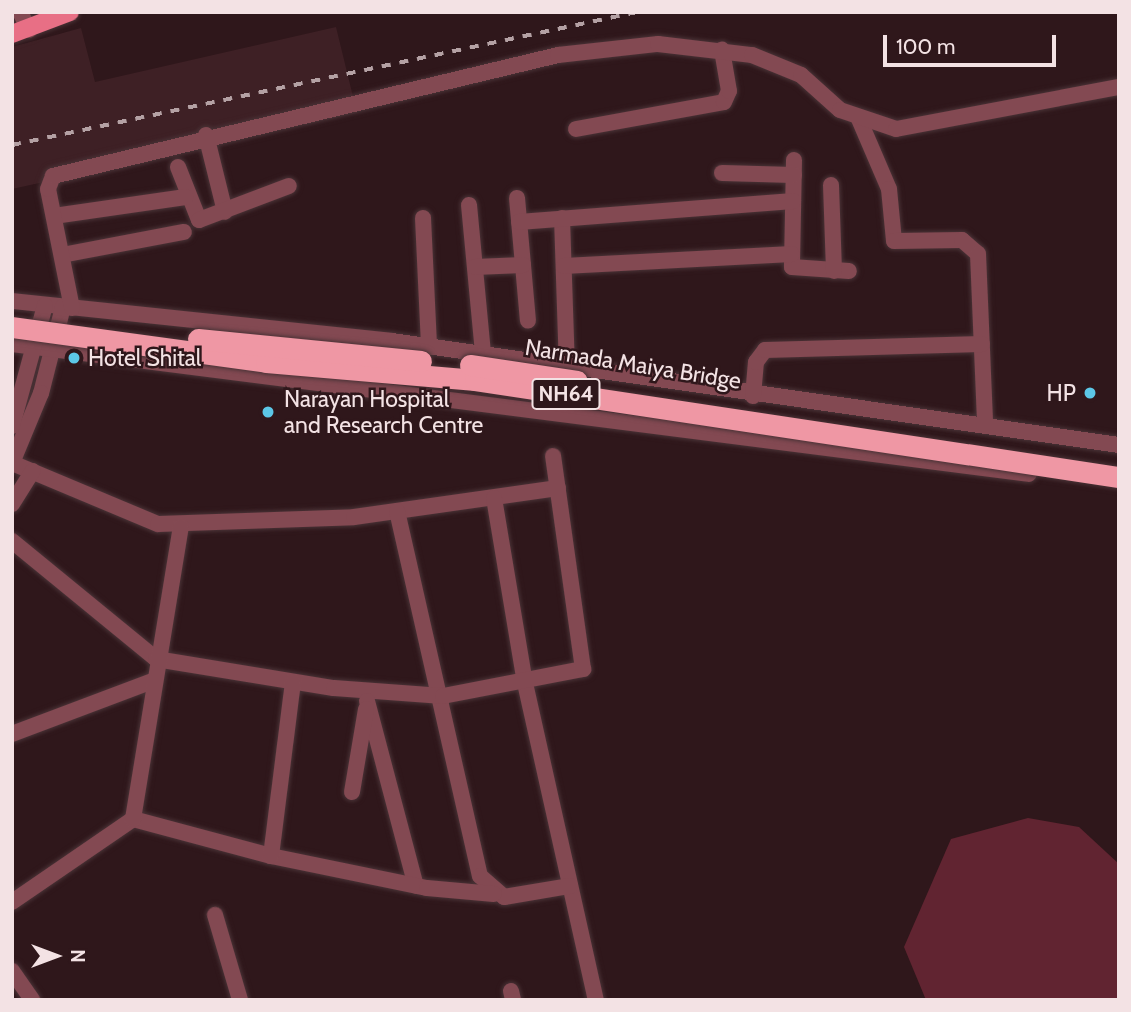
<!DOCTYPE html>
<html>
<head>
<meta charset="utf-8">
<style>
  body { margin:0 }
  #map { position:relative; width:1131px; height:1012px; overflow:hidden; background:#2f171b; font-family:Cabin,sans-serif }
  div>[style] { position:absolute }
  [style*='--x'] { left:calc(var(--x)*1px); top:calc(var(--y)*1px); width:calc(var(--w)*1px); rotate:calc(var(--a)*1deg) }
  .built>* { inset:0; background:#3e2025 }
  .green>* { inset:0; background:#612431 }
  .roads { filter:drop-shadow(0 0 2px #4a3337) drop-shadow(0 0 2px #4a3337) }
  .minor>* { height:16px; margin:-8px; padding:0 8px; transform-origin:8px; border-radius:8px; background:#834952 }
  .major>* { height:18px; margin:-9px; padding:0 9px; transform-origin:9px; border-radius:9px; background:#e86f85 }
  .rail>* { height:3.5px; margin-top:-1.75px; transform-origin:0; background:repeating-linear-gradient(90deg,#b4a1a4 0 9px,transparent 0 18px) }
  .bridges { filter:drop-shadow(0 0 2px #4a3337) drop-shadow(0 0 2px #4a3337) }
  .highway-bridge>* { height:21px; margin:-10.5px; padding:0 10.5px; transform-origin:10.5px; border-radius:10.5px; background:#ef97a4 }
  .dots>* { width:19px; height:19px; translate:-50% -50%; box-sizing:border-box; border:4px solid #2f171b; border-radius:50% }
  span { translate:-50% -50%; white-space:nowrap; text-align:center; line-height:1.15; -webkit-text-stroke:5px #2f171b; paint-order:stroke }
  .shield-label span { padding:2px 5px; background:#2f171b; border:2px solid; border-radius:5px; -webkit-text-stroke-width:0 }
  .shield-label { font-size:21px; color:#f3e2e4; font-weight:700 }
  .poi-label { font-size:23px; color:#f3e2e4 }
  .left { translate:0 -50%; text-align:left }
  .right { translate:-100% -50%; text-align:right }
  .street-label { font-size:23px; color:#f3e2e4 }
  .frame { position:absolute; inset:0; border:14px solid #f3e2e4; pointer-events:none }
  .north { position:absolute; left:21px; top:921px; width:70px; height:70px; -webkit-text-stroke:5px #2f171b; paint-order:stroke; rotate:90deg; font-size:19px; font-weight:700; line-height:28px; text-align:center; color:#f3e2e4 }
  .north::after { content:''; display:block; margin:auto; width:24px; height:32px; background:#f3e2e4; clip-path:polygon(50% 0,100% 100%,50% 72%,0 100%) }
  .scale { position:absolute; left:883px; top:35px; width:173px; height:32px; box-sizing:border-box; border:4px solid #f3e2e4; border-top:0; padding-left:9px; font-size:21px; line-height:24px; white-space:nowrap; color:#f3e2e4; -webkit-text-stroke:5px #2f171b; paint-order:stroke }
</style>
</head>
<body>
<div id="map">
  <div class="built">
    <i style="clip-path:polygon(336px 27px,357px 113px,12px 189px,12px 47px,81px 28px,95px 82px)"></i>
  </div>
  <div class="green">
    <i style="clip-path:polygon(1028px 818px,1079px 827px,1119px 864px,1119px 1000px,926px 1000px,904px 947px,951px 839px)"></i>
  </div>
  <div class="roads">
    <div class="minor">
      <i style="--x:20;--y:12;--w:20;--a:63"></i>
      <i style="--x:859;--y:119;--w:76;--a:66.8"></i>
      <i style="--x:889;--y:189;--w:52;--a:84.5"></i>
      <i style="--x:894;--y:241;--w:68;--a:-0.8"></i>
      <i style="--x:962;--y:240;--w:21;--a:41"></i>
      <i style="--x:978;--y:254;--w:170;--a:87.6"></i>
      <i style="--x:576;--y:129;--w:150;--a:-10.3"></i>
      <i style="--x:724;--y:102;--w:12;--a:-66"></i>
      <i style="--x:729;--y:91;--w:42;--a:-99.7"></i>
      <i style="--x:206;--y:135;--w:79;--a:76.1"></i>
      <i style="--x:794;--y:160;--w:107;--a:91.1"></i>
      <i style="--x:792;--y:267;--w:57;--a:4"></i>
      <i style="--x:178;--y:167;--w:57;--a:68.4"></i>
      <i style="--x:199;--y:220;--w:96;--a:-20.7"></i>
      <i style="--x:722;--y:173;--w:72;--a:1.6"></i>
      <i style="--x:831;--y:185;--w:86;--a:88"></i>
      <i style="--x:517;--y:198;--w:123;--a:84.9"></i>
      <i style="--x:469;--y:205;--w:150;--a:84.6"></i>
      <i style="--x:54;--y:216;--w:133;--a:-8.2"></i>
      <i style="--x:423;--y:218;--w:128;--a:87.3"></i>
      <i style="--x:562;--y:218;--w:148;--a:88.1"></i>
      <i style="--x:519;--y:222;--w:275;--a:-4.4"></i>
      <i style="--x:62;--y:255;--w:124;--a:-10.7"></i>
      <i style="--x:564;--y:266;--w:228;--a:-3"></i>
      <i style="--x:475;--y:267;--w:48;--a:-2.4"></i>
      <i style="--x:12;--y:301;--w:382;--a:6"></i>
      <i style="--x:392;--y:341;--w:734;--a:8.14"></i>
      <i style="--x:63;--y:307;--w:89;--a:104.3"></i>
      <i style="--x:41;--y:393;--w:76;--a:112.5"></i>
      <i style="--x:12;--y:463;--w:158;--a:22.7"></i>
      <i style="--x:158;--y:524;--w:196;--a:-2"></i>
      <i style="--x:354;--y:517;--w:206;--a:-8.1"></i>
      <i style="--x:72;--y:308;--w:121;--a:-101.4"></i>
      <i style="--x:48;--y:189;--w:14;--a:-69"></i>
      <i style="--x:53;--y:176;--w:519;--a:-13.47"></i>
      <i style="--x:558;--y:55;--w:101;--a:-6.3"></i>
      <i style="--x:658;--y:44;--w:95;--a:6.7"></i>
      <i style="--x:752;--y:55;--w:53;--a:22.2"></i>
      <i style="--x:801;--y:75;--w:52;--a:41.9"></i>
      <i style="--x:840;--y:110;--w:59;--a:18.7"></i>
      <i style="--x:896;--y:129;--w:227;--a:-10.7"></i>
      <i style="--x:12;--y:344;--w:1025;--a:7.28"></i>
      <i style="--x:753;--y:396;--w:34;--a:-85"></i>
      <i style="--x:756;--y:362;--w:15;--a:-53"></i>
      <i style="--x:765;--y:350;--w:217;--a:-1.6"></i>
      <i style="--x:12;--y:426;--w:125;--a:-74.7"></i>
      <i style="--x:494;--y:498;--w:188;--a:80.5"></i>
      <i style="--x:525;--y:683;--w:325;--a:77.4"></i>
      <i style="--x:12;--y:504;--w:39;--a:-58"></i>
      <i style="--x:397;--y:511;--w:374;--a:77.2"></i>
      <i style="--x:480;--y:876;--w:32;--a:41"></i>
      <i style="--x:504;--y:897;--w:67;--a:-9.5"></i>
      <i style="--x:12;--y:541;--w:186;--a:39.3"></i>
      <i style="--x:156;--y:659;--w:180;--a:9.3"></i>
      <i style="--x:334;--y:688;--w:109;--a:4.2"></i>
      <i style="--x:443;--y:696;--w:143;--a:-10.9"></i>
      <i style="--x:583;--y:669;--w:215;--a:-98"></i>
      <i style="--x:367;--y:701;--w:191;--a:75.2"></i>
      <i style="--x:12;--y:734;--w:150;--a:-20.7"></i>
      <i style="--x:352;--y:792;--w:84;--a:-80.4"></i>
      <i style="--x:133;--y:819;--w:143;--a:15"></i>
      <i style="--x:271;--y:856;--w:159;--a:11.6"></i>
      <i style="--x:427;--y:888;--w:67;--a:5.1"></i>
      <i style="--x:271;--y:856;--w:175;--a:-82.8"></i>
      <i style="--x:12;--y:902;--w:147;--a:-34.4"></i>
      <i style="--x:133;--y:819;--w:296;--a:-80.7"></i>
      <i style="--x:215;--y:915;--w:89;--a:73.6"></i>
      <i style="--x:12;--y:971;--w:35;--a:55"></i>
      <i style="--x:511;--y:991;--w:9;--a:77"></i>
    </div>
    <div class="major">
      <i style="--x:12;--y:34;--w:62;--a:-20.8"></i>
    </div>
  </div>
  <div class="rail">
    <i style="--x:12;--y:145;--w:639;--a:-12.01"></i>
  </div>
  <div class="bridges">
    <div class="highway-bridge">
      <i style="--x:12;--y:327;--w:256;--a:7.8"></i>
      <i style="--x:266;--y:362;--w:210;--a:4.9"></i>
      <i style="--x:475;--y:380;--w:651;--a:8.57"></i>
      <i style="--x:198;--y:339;--w:224;--a:5.6"></i>
      <i style="--x:470;--y:365;--w:108;--a:8.5"></i>
    </div>
  </div>
  <div class="dots">
    <i style="left:74px;top:358px;background:#5cc7e7"></i>
    <i style="left:1090px;top:393px;background:#5cc7e7"></i>
    <i style="left:268px;top:412px;background:#5cc7e7"></i>
  </div>
  <div class="shield-label">
    <span style="left:566px;top:394px">NH64</span>
  </div>
  <div class="poi-label">
    <span class="left" style="left:88px;top:358px">Hotel Shital</span>
    <span class="right" style="left:1076px;top:393px">HP</span>
    <span class="left" style="left:284px;top:412px">Narayan Hospital<br>and Research Centre</span>
  </div>
  <div class="street-label">
    <span style="left:633px;top:364px;rotate:9deg">Narmada Maiya Bridge</span>
  </div>
  <div class="frame"></div>
  <div class="north">N</div>
  <div class="scale">100 m</div>
</div>
</body>
</html>
